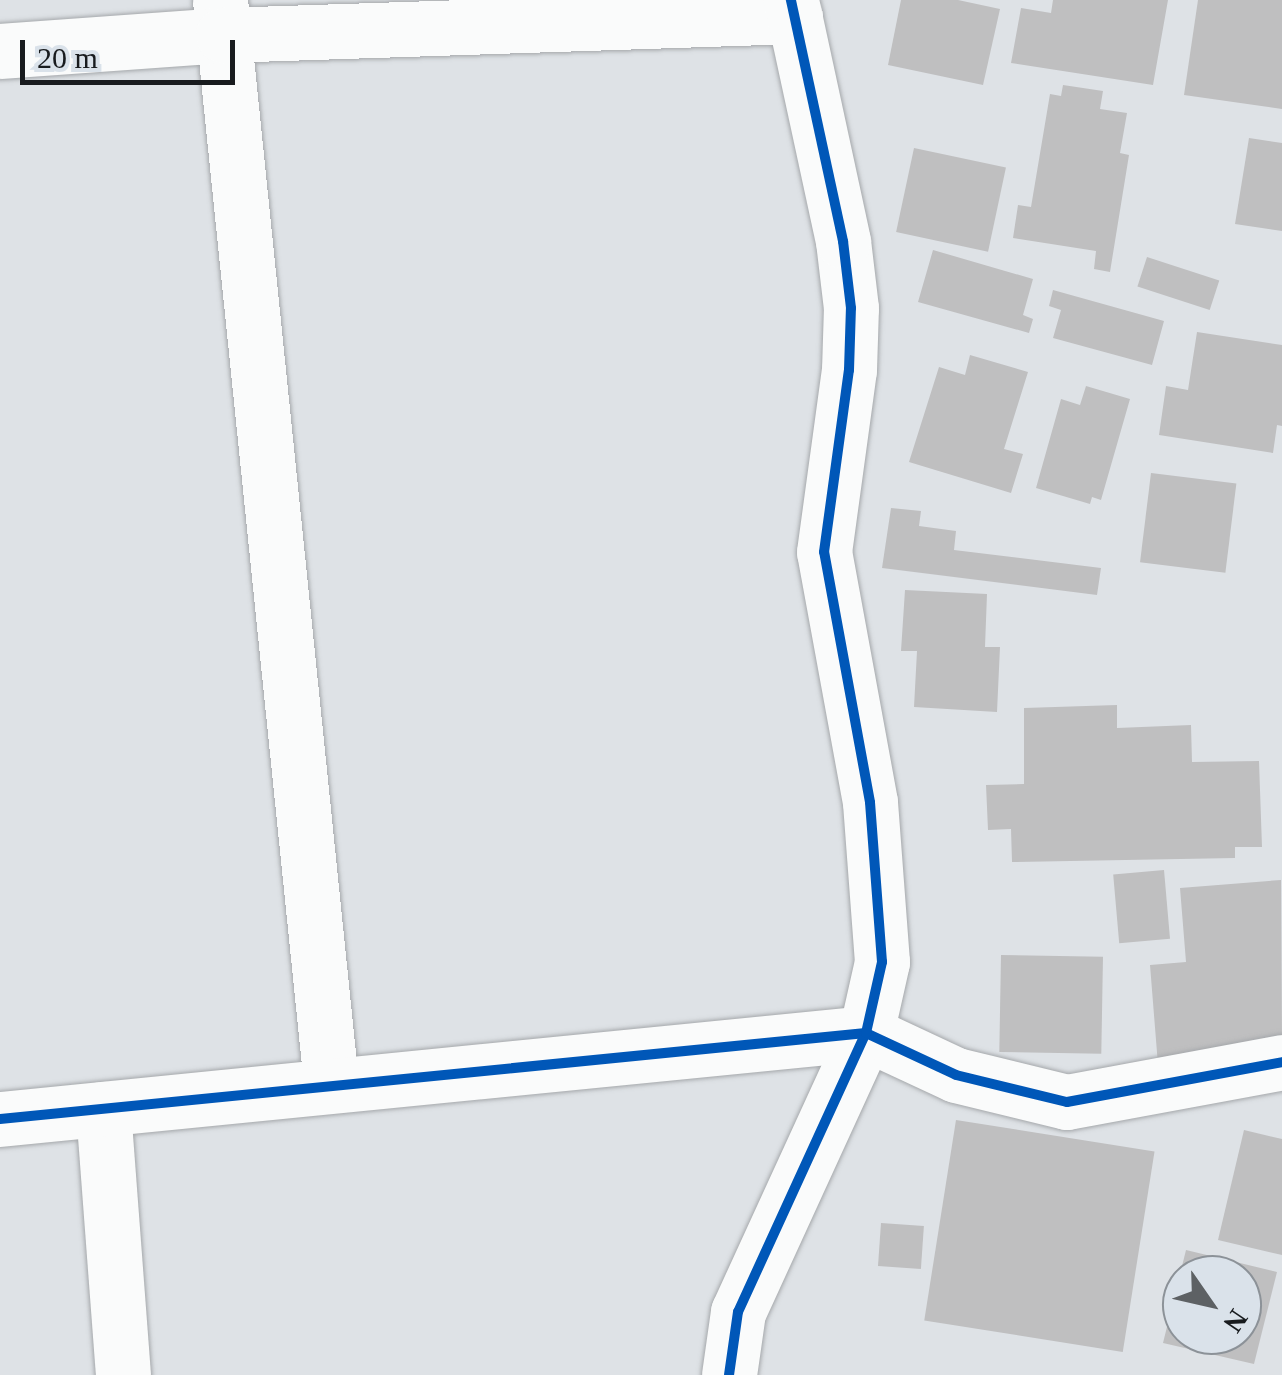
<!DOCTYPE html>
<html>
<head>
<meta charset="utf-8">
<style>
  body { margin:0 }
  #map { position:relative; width:1282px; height:1375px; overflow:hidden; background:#dee2e6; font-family:Georgia,serif }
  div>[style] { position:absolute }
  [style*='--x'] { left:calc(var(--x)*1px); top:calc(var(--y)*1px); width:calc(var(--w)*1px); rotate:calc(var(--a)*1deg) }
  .building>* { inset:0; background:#bfbfc0; transform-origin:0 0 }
  .roads { filter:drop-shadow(0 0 2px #a5a8ab) drop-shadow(0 0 2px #a5a8ab) }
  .minor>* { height:55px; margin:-27.5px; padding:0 27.5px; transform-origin:27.5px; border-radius:27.5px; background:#fafbfb }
  .tertiary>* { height:55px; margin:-27.5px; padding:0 27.5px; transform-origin:27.5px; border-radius:27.5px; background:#fafbfb }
  .cycleway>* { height:10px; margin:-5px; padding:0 5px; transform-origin:5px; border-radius:5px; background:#0057b8 }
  span { translate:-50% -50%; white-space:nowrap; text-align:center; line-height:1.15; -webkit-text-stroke:9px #dae2ea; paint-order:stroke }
  .north { position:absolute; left:1162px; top:1255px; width:100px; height:100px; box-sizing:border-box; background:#dae2ea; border:2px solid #8c9298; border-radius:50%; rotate:124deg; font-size:28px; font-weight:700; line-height:40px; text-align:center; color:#181b1e }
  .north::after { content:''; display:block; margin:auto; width:35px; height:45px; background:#5d6164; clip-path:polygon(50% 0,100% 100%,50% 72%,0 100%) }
  .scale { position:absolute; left:20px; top:40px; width:215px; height:45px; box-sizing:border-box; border:5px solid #181b1e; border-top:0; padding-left:12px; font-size:30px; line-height:35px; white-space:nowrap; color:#181b1e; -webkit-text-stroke:8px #dae2ea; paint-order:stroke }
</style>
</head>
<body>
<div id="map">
  <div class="building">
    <i style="clip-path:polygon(901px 0,958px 0,1000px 9px,983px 85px,888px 65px)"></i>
    <i style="clip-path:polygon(1053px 0,1168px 0,1153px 85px,1011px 63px,1021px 8px,1051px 13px)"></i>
    <i style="clip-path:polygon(1198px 0,1282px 0,1282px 109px,1184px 95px)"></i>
    <i style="clip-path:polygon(1063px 85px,1103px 91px,1100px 109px,1127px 113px,1120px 153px,1129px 155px,1110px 272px,1094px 269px,1096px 251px,1013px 238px,1018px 205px,1031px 207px,1050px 94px,1061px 96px)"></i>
    <i style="clip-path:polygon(1249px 138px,1282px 143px,1282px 231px,1235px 224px)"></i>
    <i style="left:914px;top:148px;width:94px;height:86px;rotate:12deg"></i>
    <i style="clip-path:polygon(933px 250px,1033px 279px,1023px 315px,1033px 319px,1029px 333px,918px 302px)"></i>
    <i style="left:1147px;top:257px;width:76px;height:31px;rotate:18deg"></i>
    <i style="clip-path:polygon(1053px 290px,1164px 321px,1152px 365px,1053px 338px,1061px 310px,1049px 306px)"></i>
    <i style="clip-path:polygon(1197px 332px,1282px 345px,1282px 426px,1277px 425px,1273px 453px,1159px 435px,1166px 386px,1188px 390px)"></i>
    <i style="clip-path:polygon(970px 355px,1028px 372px,1004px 449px,1023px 454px,1011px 493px,909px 462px,939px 367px,965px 375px)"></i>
    <i style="clip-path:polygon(1086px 386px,1130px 399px,1101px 500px,1092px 497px,1090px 504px,1036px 488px,1061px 399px,1080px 405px)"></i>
    <i style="left:1151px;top:473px;width:86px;height:90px;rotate:7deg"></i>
    <i style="clip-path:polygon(891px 508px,921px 511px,919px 526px,956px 531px,954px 550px,1101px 568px,1097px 595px,882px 568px)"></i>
    <i style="clip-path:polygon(905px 590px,987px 594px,985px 647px,1000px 647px,997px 712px,914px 707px,917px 651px,901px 651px)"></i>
    <i style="clip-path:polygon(1117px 705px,1117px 728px,1191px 725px,1192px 762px,1259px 761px,1262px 847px,1235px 847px,1235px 858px,1012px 862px,1011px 829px,988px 830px,986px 785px,1024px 784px,1024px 708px)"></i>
    <i style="left:1164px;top:870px;width:69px;height:51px;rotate:85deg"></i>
    <i style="clip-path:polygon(1281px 880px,1282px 1038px,1158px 1065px,1150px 965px,1186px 962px,1180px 888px)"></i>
    <i style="left:1001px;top:955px;width:102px;height:97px;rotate:1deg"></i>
    <i style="left:956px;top:1120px;width:201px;height:203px;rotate:9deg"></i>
    <i style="clip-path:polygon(1244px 1130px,1282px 1139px,1282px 1255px,1218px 1240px)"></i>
    <i style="left:881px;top:1223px;width:43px;height:43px;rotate:4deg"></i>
    <i style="clip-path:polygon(evenodd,1186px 1250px,1277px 1272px,1254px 1364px,1163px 1343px,1186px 1250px,1182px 1275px,1242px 1275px,1242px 1335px,1182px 1335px,1182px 1275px)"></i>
  </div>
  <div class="roads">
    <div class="minor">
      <i style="--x:220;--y:0;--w:1090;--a:84.15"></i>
      <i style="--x:0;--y:51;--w:224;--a:-4.1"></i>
      <i style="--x:223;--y:35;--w:572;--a:-1.9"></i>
      <i style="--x:103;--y:1109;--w:267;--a:85.7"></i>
      <i style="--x:0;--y:1119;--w:870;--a:-5.67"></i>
      <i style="--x:866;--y:1033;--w:99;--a:25"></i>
      <i style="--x:956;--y:1075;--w:114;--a:13.7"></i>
      <i style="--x:1067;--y:1102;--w:219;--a:-10.5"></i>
    </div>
    <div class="tertiary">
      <i style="--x:729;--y:1375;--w:64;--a:-81.9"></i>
      <i style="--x:738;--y:1312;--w:307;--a:-65.4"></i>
      <i style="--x:866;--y:1033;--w:73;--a:-77.3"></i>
      <i style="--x:882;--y:962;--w:160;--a:-94.3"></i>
      <i style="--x:870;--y:802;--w:254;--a:-100.4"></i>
      <i style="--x:824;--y:552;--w:184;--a:-82.2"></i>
      <i style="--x:849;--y:370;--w:62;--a:-88.2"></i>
      <i style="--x:851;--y:308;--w:67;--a:-96.8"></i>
      <i style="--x:843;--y:241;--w:247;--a:-102.2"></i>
    </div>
  </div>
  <div class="cycleway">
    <i style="--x:0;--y:1119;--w:870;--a:-5.67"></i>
    <i style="--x:866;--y:1033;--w:99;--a:25"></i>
    <i style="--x:956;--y:1075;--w:114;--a:13.7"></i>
    <i style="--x:1067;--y:1102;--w:219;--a:-10.5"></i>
    <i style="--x:729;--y:1375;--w:64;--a:-81.9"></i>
    <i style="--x:738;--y:1312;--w:307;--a:-65.4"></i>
    <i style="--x:866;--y:1033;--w:73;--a:-77.3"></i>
    <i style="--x:882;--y:962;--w:160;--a:-94.3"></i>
    <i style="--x:870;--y:802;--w:254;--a:-100.4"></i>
    <i style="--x:824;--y:552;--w:184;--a:-82.2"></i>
    <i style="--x:849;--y:370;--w:62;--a:-88.2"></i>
    <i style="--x:851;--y:308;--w:67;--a:-96.8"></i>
    <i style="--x:843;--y:241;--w:247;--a:-102.2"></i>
  </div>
  <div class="north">N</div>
  <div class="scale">20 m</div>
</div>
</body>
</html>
